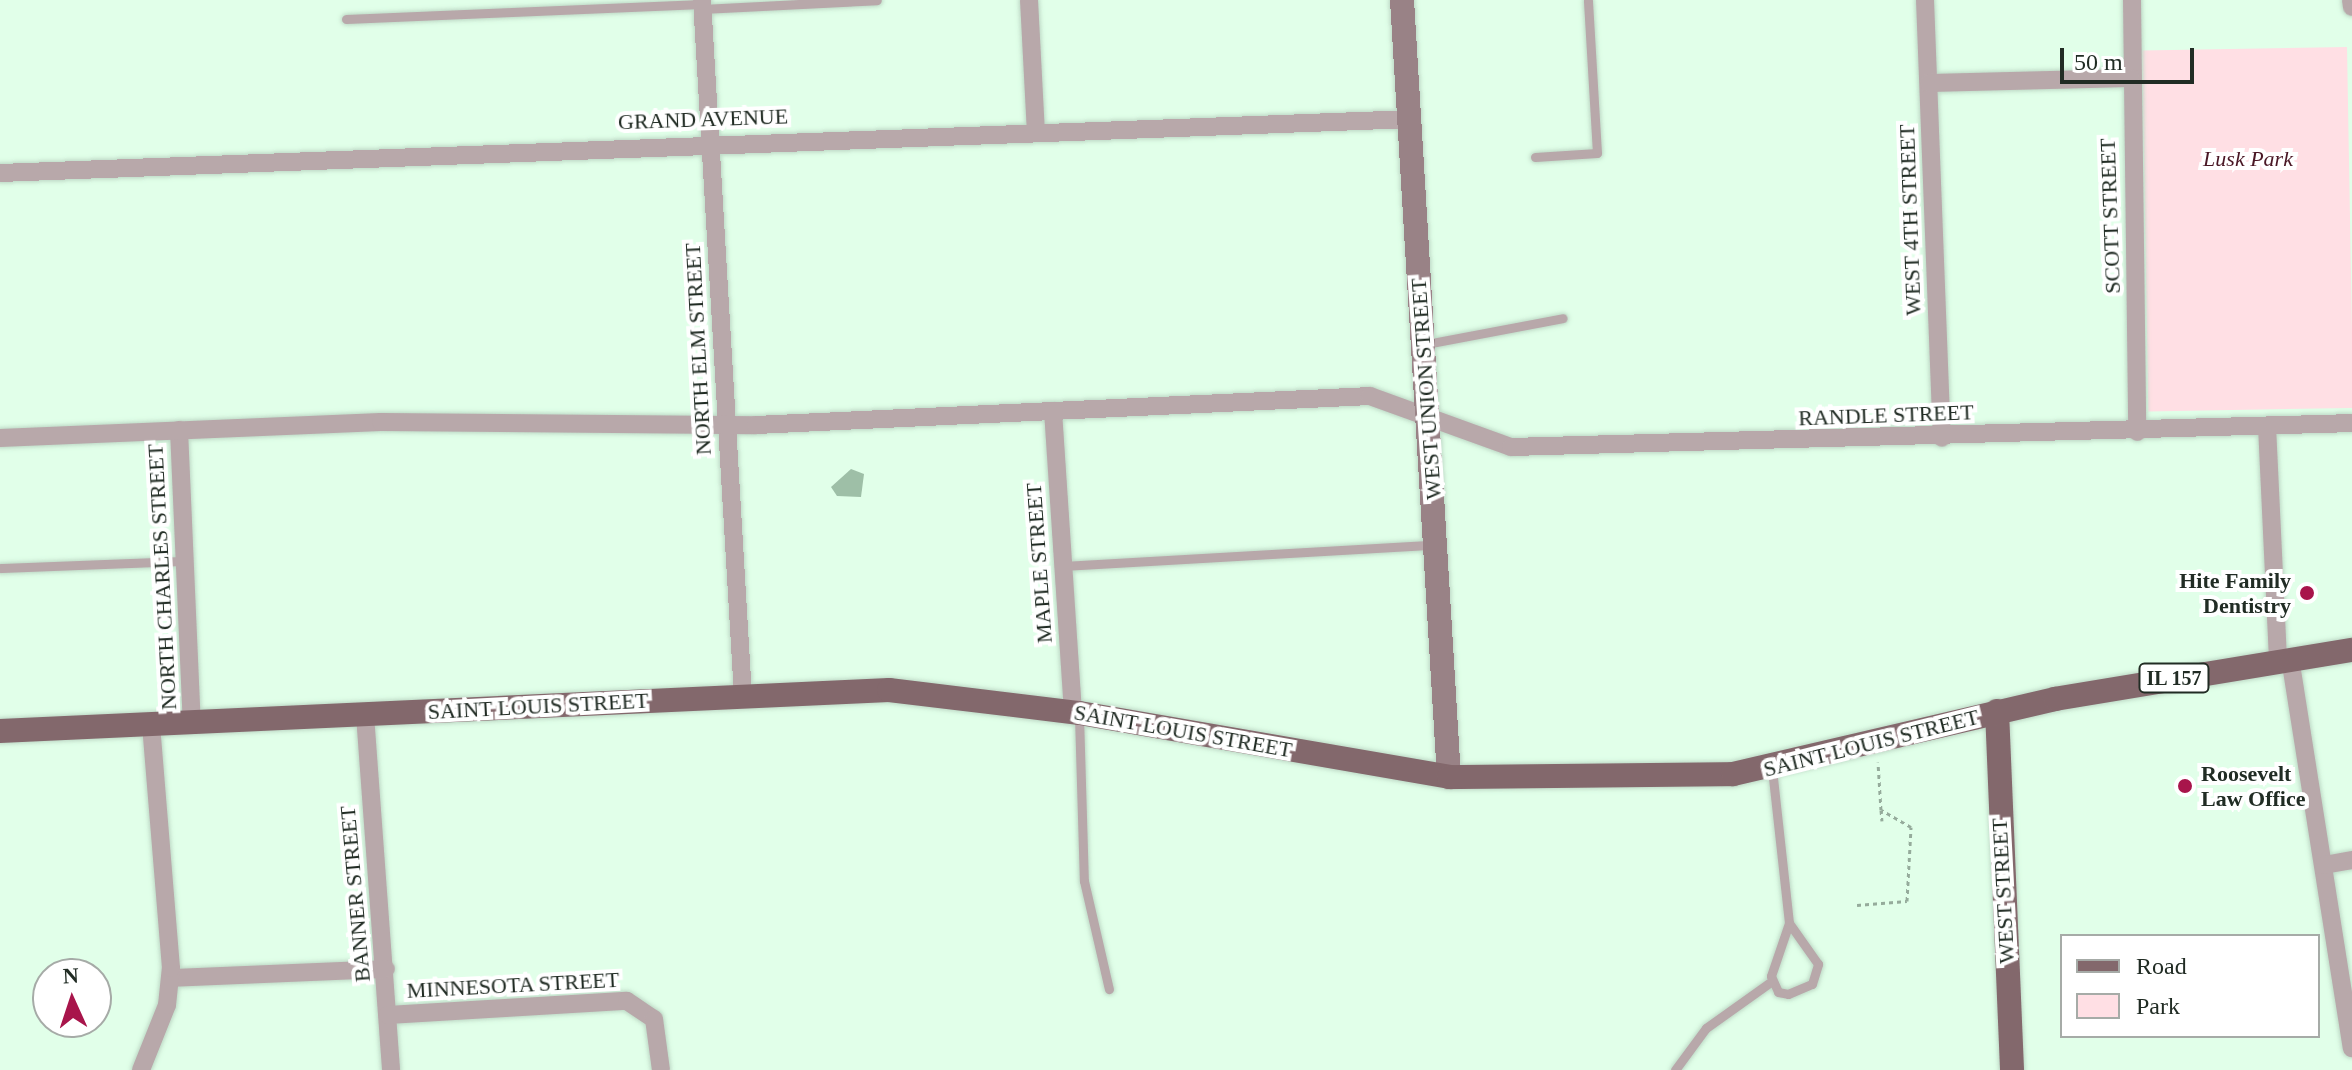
<!DOCTYPE html>
<html>
<head>
<meta charset="utf-8">
<style>
  body { margin:0 }
  #map { position:relative; width:2352px; height:1070px; overflow:hidden; background:#e1ffe9; font-family:"Times New Roman",serif }
  div>[style] { position:absolute }
  [style*='--x'] { left:calc(var(--x)*1px); top:calc(var(--y)*1px); width:calc(var(--w)*1px); rotate:calc(var(--a)*1deg) }
  .green>* { inset:0; background:#ffdfe4; transform-origin:0 0 }
  .water>* { inset:0; background:#9ebfa7 }
  .path>* { height:3px; margin-top:-1.5px; transform-origin:0; background:repeating-linear-gradient(90deg,#95ab9b 0 4px,transparent 0 8px) }
  .roads { filter:drop-shadow(0 0 2px #bed9c6) drop-shadow(0 0 2px #bed9c6) }
  .lane>* { height:9px; margin:-4.5px; padding:0 4.5px; transform-origin:4.5px; border-radius:4.5px; background:#b8a8aa }
  .street>* { height:18px; margin:-9px; padding:0 9px; transform-origin:9px; border-radius:9px; background:#b8a8aa }
  .secondary>* { height:24px; margin:-12px; padding:0 12px; transform-origin:12px; border-radius:12px; background:#998286 }
  .primary>* { height:24px; margin:-12px; padding:0 12px; transform-origin:12px; border-radius:12px; background:#83686c }
  .dots>* { width:22px; height:22px; translate:-50% -50%; box-sizing:border-box; border:4px solid #fff; border-radius:50% }
  span { translate:-50% -50%; white-space:nowrap; text-align:center; line-height:1.15; -webkit-text-stroke:8px #fff; paint-order:stroke }
  .shield-label span { padding:2px 6px; background:#fff; border:2px solid; border-radius:6px; -webkit-text-stroke-width:0 }
  .shield-label { font-size:20px; color:#212c24; font-weight:700 }
  .street-label { font-size:22px; color:#212c24 }
  .park-label { font-size:22px; color:#4a1725; font-style:italic }
  .poi-label { font-size:22px; color:#212c24; font-weight:700 }
  .right { translate:-100% -50%; text-align:right }
  .left { translate:0 -50%; text-align:left }
  .legend { position:absolute; left:2060px; top:934px; width:260px; height:104px; box-sizing:border-box; background:#fff; border:2px solid #a6aba7; margin:0; padding:10px 14px; list-style:none; font-size:24px; color:#212c24 }
  .legend li { display:flex; align-items:center; gap:16px; height:40px }
  .legend b { width:40px; border:2px solid #a6aba7 }
  .north { position:absolute; left:32px; top:958px; width:80px; height:80px; box-sizing:border-box; background:#fff; border:2px solid #a6aba7; border-radius:50%; rotate:357deg; font-size:22px; font-weight:700; line-height:32px; text-align:center; color:#212c24 }
  .north::after { content:''; display:block; margin:auto; width:28px; height:36px; background:#a8154b; clip-path:polygon(50% 0,100% 100%,50% 72%,0 100%) }
  .scale { position:absolute; left:2060px; top:48px; width:134px; height:36px; box-sizing:border-box; border:4px solid #212c24; border-top:0; padding-left:10px; font-size:24px; line-height:28px; white-space:nowrap; color:#212c24; -webkit-text-stroke:6px #fff; paint-order:stroke }
</style>
</head>
<body>
<div id="map">
  <div class="green">
    <i style="left:2347px;top:47px;width:361px;height:205px;rotate:89deg"></i>
  </div>
  <div class="water">
    <i style="clip-path:polygon(851px 469px,864px 474px,861px 497px,837px 496px,831px 487px)"></i>
  </div>
  <div class="path">
    <i style="--x:1881;--y:810;--w:11;--a:85"></i>
    <i style="--x:1857;--y:905;--w:50;--a:-4.6"></i>
    <i style="--x:1907;--y:901;--w:74;--a:-86.9"></i>
    <i style="--x:1911;--y:827;--w:34;--a:-150"></i>
    <i style="--x:1881;--y:810;--w:48;--a:-93.6"></i>
  </div>
  <div class="roads">
    <div class="lane">
      <i style="--x:702;--y:9;--w:175;--a:-2.9"></i>
      <i style="--x:346;--y:19;--w:356;--a:-2.4"></i>
      <i style="--x:1535;--y:157;--w:62;--a:-3.7"></i>
      <i style="--x:1597;--y:153;--w:153;--a:-93.4"></i>
      <i style="--x:1426;--y:344;--w:139;--a:-10.7"></i>
      <i style="--x:1063;--y:566;--w:370;--a:-3.3"></i>
      <i style="--x:0;--y:568;--w:184;--a:-2.2"></i>
      <i style="--x:1079;--y:716;--w:165;--a:88.3"></i>
      <i style="--x:1084;--y:881;--w:111;--a:77"></i>
      <i style="--x:1772;--y:769;--w:155;--a:83.7"></i>
      <i style="--x:1789;--y:923;--w:56;--a:108.8"></i>
      <i style="--x:1771;--y:976;--w:17;--a:66"></i>
      <i style="--x:1778;--y:992;--w:10;--a:11"></i>
      <i style="--x:1788;--y:994;--w:26;--a:-23"></i>
      <i style="--x:1812;--y:984;--w:21;--a:-73"></i>
      <i style="--x:1818;--y:964;--w:50;--a:-125.3"></i>
      <i style="--x:1675;--y:1070;--w:52;--a:-53.6"></i>
      <i style="--x:1706;--y:1028;--w:81;--a:-35.5"></i>
    </div>
    <div class="street">
      <i style="--x:702;--y:0;--w:697;--a:86.63"></i>
      <i style="--x:1029;--y:0;--w:132;--a:87"></i>
      <i style="--x:1925;--y:0;--w:438;--a:87.8"></i>
      <i style="--x:2132;--y:0;--w:432;--a:89.3"></i>
      <i style="--x:2351;--y:0;--w:7;--a:82"></i>
      <i style="--x:1929;--y:83;--w:202;--a:-1.4"></i>
      <i style="--x:0;--y:173;--w:1410;--a:-2.19"></i>
      <i style="--x:1053;--y:411;--w:302;--a:86.2"></i>
      <i style="--x:2267;--y:426;--w:234;--a:87.3"></i>
      <i style="--x:179;--y:430;--w:292;--a:87.5"></i>
      <i style="--x:0;--y:438;--w:381;--a:-2.4"></i>
      <i style="--x:381;--y:422;--w:375;--a:0.5"></i>
      <i style="--x:756;--y:425;--w:615;--a:-2.7"></i>
      <i style="--x:1370;--y:396;--w:150;--a:19.9"></i>
      <i style="--x:1511;--y:447;--w:841;--a:-1.63"></i>
      <i style="--x:2290;--y:658;--w:395;--a:81"></i>
      <i style="--x:365;--y:715;--w:356;--a:85.8"></i>
      <i style="--x:2324;--y:865;--w:28;--a:-10"></i>
      <i style="--x:171;--y:978;--w:215;--a:-2.4"></i>
      <i style="--x:388;--y:1015;--w:239;--a:-3.4"></i>
      <i style="--x:627;--y:1001;--w:32;--a:34"></i>
      <i style="--x:654;--y:1019;--w:51;--a:82.2"></i>
      <i style="--x:141;--y:1070;--w:70;--a:-68.2"></i>
      <i style="--x:167;--y:1005;--w:37;--a:-84"></i>
      <i style="--x:171;--y:968;--w:245;--a:-94.7"></i>
    </div>
    <div class="secondary">
      <i style="--x:1402;--y:0;--w:778;--a:86.54"></i>
    </div>
    <div class="primary">
      <i style="--x:1997;--y:711;--w:359;--a:87.6"></i>
      <i style="--x:0;--y:731;--w:890;--a:-2.64"></i>
      <i style="--x:889;--y:690;--w:192;--a:6.9"></i>
      <i style="--x:1080;--y:713;--w:375;--a:9.8"></i>
      <i style="--x:1449;--y:777;--w:284;--a:-0.6"></i>
      <i style="--x:1733;--y:774;--w:331;--a:-13.1"></i>
      <i style="--x:2055;--y:699;--w:301;--a:-9.4"></i>
    </div>
  </div>
  <div class="dots">
    <i style="left:2307px;top:593px;background:#a8154b"></i>
    <i style="left:2185px;top:786px;background:#a8154b"></i>
  </div>
  <div class="shield-label">
    <span style="left:2174px;top:678px">IL 157</span>
  </div>
  <div class="street-label">
    <span style="left:703px;top:119px;rotate:-2deg">GRAND AVENUE</span>
    <span style="left:2110px;top:216px;rotate:-92deg">SCOTT STREET</span>
    <span style="left:1910px;top:220px;rotate:-92deg">WEST 4TH STREET</span>
    <span style="left:698px;top:349px;rotate:-93deg">NORTH ELM STREET</span>
    <span style="left:1426px;top:389px;rotate:-94deg">WEST UNION STREET</span>
    <span style="left:1886px;top:415px;rotate:-2deg">RANDLE STREET</span>
    <span style="left:1039px;top:563px;rotate:-94deg">MAPLE STREET</span>
    <span style="left:162px;top:577px;rotate:-93deg">NORTH CHARLES STREET</span>
    <span style="left:538px;top:706px;rotate:-3deg">SAINT LOUIS STREET</span>
    <span style="left:1183px;top:731px;rotate:10deg">SAINT LOUIS STREET</span>
    <span style="left:1871px;top:743px;rotate:-14deg">SAINT LOUIS STREET</span>
    <span style="left:2003px;top:891px;rotate:-93deg">WEST STREET</span>
    <span style="left:355px;top:894px;rotate:-95deg">BANNER STREET</span>
    <span style="left:513px;top:985px;rotate:-3deg">MINNESOTA STREET</span>
  </div>
  <div class="park-label">
    <span style="left:2248px;top:159px">Lusk Park</span>
  </div>
  <div class="poi-label">
    <span class="right" style="left:2291px;top:593px">Hite Family<br>Dentistry</span>
    <span class="left" style="left:2201px;top:786px">Roosevelt<br>Law Office</span>
  </div>
  <ul class="legend">
  <li><b style="height:10px;background:#83686c"></b>Road</li>
  <li><b style="height:22px;background:#ffdfe4"></b>Park</li>
  </ul>
  <div class="north">N</div>
  <div class="scale">50 m</div>
</div>
</body>
</html>
